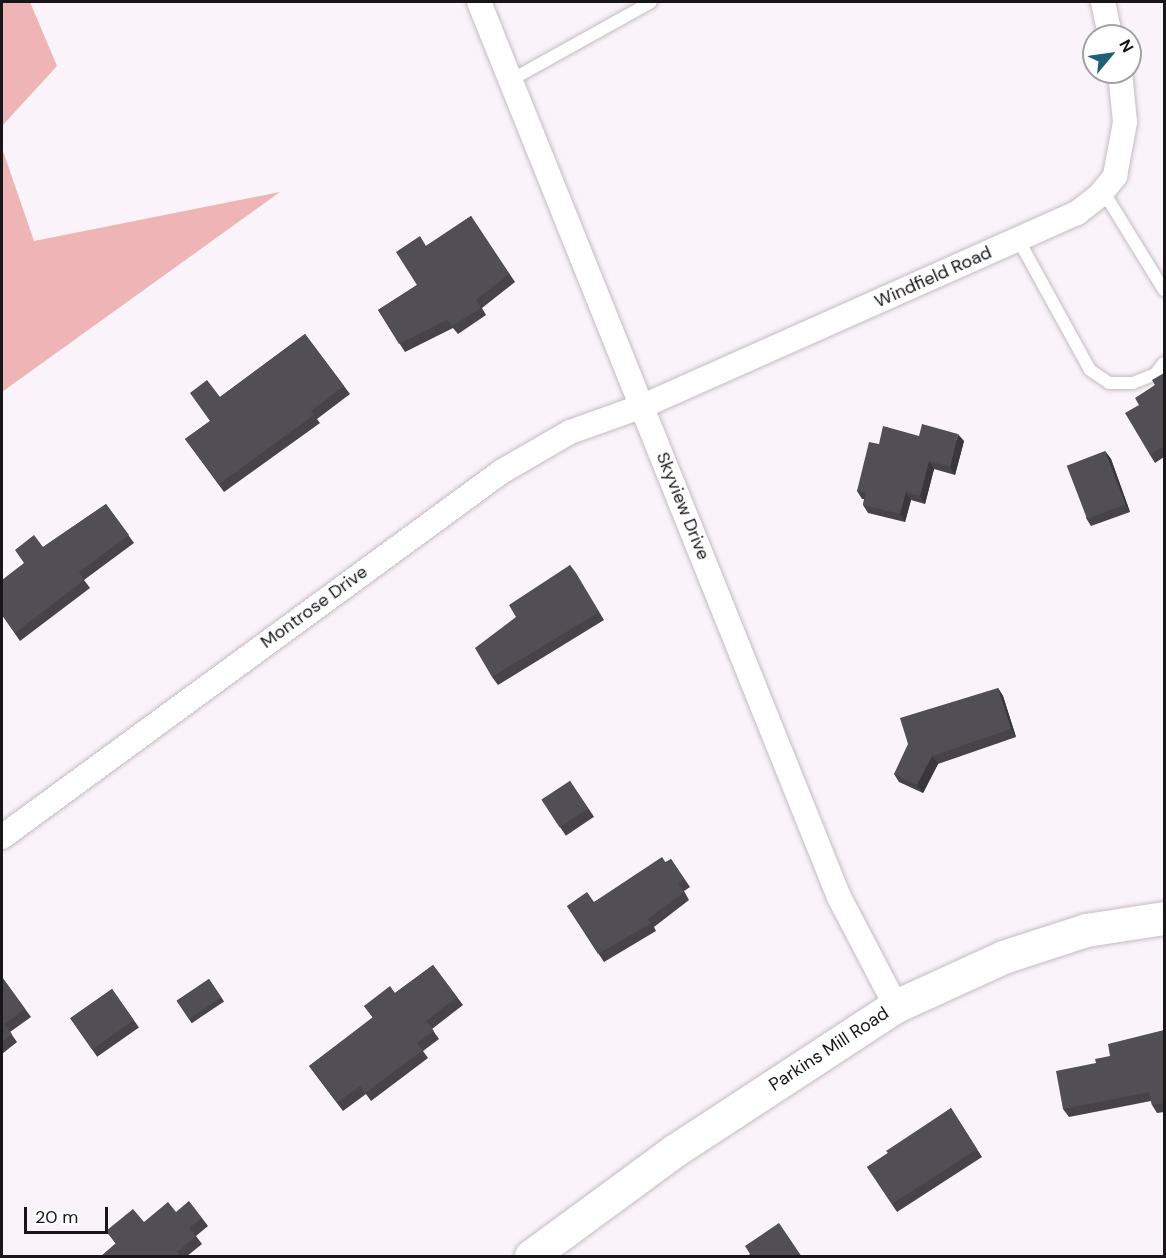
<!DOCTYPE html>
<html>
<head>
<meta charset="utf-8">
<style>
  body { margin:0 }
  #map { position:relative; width:1166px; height:1258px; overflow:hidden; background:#fbf3fa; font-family:"DM Sans",sans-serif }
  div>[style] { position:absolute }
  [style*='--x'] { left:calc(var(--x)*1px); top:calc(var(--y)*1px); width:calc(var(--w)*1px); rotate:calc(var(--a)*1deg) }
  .green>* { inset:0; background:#efb4b6 }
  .roads { filter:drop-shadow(0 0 2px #c4bcc2) drop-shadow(0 0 2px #c4bcc2) }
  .lane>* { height:12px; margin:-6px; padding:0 6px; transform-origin:6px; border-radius:6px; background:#fff }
  .street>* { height:24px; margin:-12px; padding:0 12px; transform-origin:12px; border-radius:12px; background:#fff }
  .secondary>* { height:33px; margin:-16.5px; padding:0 16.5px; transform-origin:16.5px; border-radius:16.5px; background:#fff }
  .wall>* { inset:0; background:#474349; transform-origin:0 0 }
  .shaded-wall>* { inset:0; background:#39373c }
  .building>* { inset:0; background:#524e55; transform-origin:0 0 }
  span { translate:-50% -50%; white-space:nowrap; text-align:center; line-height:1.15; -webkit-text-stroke:6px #fff; paint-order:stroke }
  .street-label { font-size:18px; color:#191619 }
  .frame { position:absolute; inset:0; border:3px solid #191619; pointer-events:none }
  .north { position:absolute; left:1082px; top:24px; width:60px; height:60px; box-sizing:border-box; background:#fff; border:2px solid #a3a2a3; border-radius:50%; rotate:61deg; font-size:16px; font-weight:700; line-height:24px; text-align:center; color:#191619 }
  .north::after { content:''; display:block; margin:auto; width:21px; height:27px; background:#1f6074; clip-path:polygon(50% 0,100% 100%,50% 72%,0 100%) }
  .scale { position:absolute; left:24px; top:1207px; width:84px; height:27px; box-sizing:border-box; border:3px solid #191619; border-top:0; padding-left:8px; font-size:18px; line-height:21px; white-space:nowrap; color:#191619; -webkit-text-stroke:4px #fff; paint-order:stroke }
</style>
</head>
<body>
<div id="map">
  <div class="green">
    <i style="clip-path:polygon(2px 2px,30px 2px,57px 66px,2px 126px)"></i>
    <i style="clip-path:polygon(2px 148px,34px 241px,280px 192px,2px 392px)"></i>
  </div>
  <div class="roads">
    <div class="lane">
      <i style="--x:511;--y:80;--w:160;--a:-29.1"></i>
      <i style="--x:1103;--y:191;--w:116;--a:58.4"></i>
      <i style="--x:1018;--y:239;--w:149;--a:61.2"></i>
      <i style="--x:1090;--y:370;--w:23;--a:34"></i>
      <i style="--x:1109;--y:383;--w:24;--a:0"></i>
      <i style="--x:1133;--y:383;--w:24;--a:-22"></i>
      <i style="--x:1155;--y:374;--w:14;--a:-51"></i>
    </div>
    <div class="street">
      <i style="--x:479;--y:2;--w:965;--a:68.09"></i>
      <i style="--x:839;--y:897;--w:123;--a:62.4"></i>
      <i style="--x:1103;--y:2;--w:35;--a:78"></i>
      <i style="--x:2;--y:837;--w:618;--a:-36.18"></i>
      <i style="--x:501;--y:472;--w:80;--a:-30.1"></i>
      <i style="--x:570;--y:432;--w:77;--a:-19.6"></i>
      <i style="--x:643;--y:406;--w:475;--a:-24"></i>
      <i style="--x:1077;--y:213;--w:28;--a:-38"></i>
      <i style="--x:1099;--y:196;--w:26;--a:-51"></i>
      <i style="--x:1115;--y:176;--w:55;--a:-79.5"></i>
      <i style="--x:1125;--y:122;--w:50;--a:-95.7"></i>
    </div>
    <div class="secondary">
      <i style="--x:531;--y:1256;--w:177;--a:-36.3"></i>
      <i style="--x:674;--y:1151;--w:265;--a:-33.2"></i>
      <i style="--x:896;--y:1006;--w:118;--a:-24.6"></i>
      <i style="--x:1003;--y:957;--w:87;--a:-18"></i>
      <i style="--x:1086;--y:930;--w:79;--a:-8.7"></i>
    </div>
  </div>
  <div class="wall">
    <i style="clip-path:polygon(471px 216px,515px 282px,482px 308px,486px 315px,458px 334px,453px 328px,405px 352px,378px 310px,417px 285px,426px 246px)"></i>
    <i style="clip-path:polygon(305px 334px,350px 394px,317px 419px,320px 423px,224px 492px,185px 439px,210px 421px,220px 397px)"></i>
    <i style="clip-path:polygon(1164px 373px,1164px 457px,1155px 463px,1150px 455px,1139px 405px)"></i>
    <i style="clip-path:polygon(919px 436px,964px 441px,955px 475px,934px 469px,925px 504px,911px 500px,905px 522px,868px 513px,863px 505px,864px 499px,862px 499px,857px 491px,879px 444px)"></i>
    <i style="clip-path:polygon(1105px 451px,1111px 459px,1130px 512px,1091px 526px,1086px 518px)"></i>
    <i style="clip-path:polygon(106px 504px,134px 543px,84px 580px,90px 588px,20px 641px,2px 615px,24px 563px,43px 547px)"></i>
    <i style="clip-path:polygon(570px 565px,604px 620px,498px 685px,492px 677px,516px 617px)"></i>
    <i style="clip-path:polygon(998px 688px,1003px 696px,1016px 737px,938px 764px,923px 793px,899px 782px,894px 774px)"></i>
    <i style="left:570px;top:781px;width:43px;height:34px;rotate:56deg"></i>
    <i style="clip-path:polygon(671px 859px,690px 887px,684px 891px,689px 900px,654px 927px,656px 931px,604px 962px,567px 906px,594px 902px)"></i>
    <i style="clip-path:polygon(433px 965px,463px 1005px,432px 1029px,439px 1039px,423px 1051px,428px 1058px,371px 1101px,366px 1094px,343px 1111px,309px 1066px,373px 1018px,364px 1006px,395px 993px)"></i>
    <i style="clip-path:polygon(2px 977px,31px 1017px,10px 1032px,17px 1042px,2px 1054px)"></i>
    <i style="left:209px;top:979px;width:27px;height:39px;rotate:56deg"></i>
    <i style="left:112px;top:989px;width:47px;height:51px;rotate:55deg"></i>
    <i style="clip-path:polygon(1164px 1030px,1164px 1112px,1157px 1113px,1152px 1105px,1151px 1101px,1069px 1117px,1063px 1109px,1110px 1056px)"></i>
    <i style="clip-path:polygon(951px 1108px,982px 1157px,897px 1212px,867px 1167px,888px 1153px)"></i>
    <i style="clip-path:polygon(176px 1212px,202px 1218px,208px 1226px,196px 1236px,202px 1244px,186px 1257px,100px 1257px,116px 1244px,106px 1231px,144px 1222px)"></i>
  </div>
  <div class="shaded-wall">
    <i style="clip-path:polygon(958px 434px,964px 441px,955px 475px,950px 467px)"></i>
    <i style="clip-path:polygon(1105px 451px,1111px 459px,1130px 512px,1125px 504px)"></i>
    <i style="clip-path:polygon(929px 461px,934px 469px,925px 504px,920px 496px)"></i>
    <i style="clip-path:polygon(906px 492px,911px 500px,905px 522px,900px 514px)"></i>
    <i style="clip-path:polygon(570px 565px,576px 573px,604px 620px,599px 612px)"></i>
    <i style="clip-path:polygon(998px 688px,1003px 696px,1016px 737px,1011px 729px)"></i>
    <i style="clip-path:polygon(932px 756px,938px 764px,923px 793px,917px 785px)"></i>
  </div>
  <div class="building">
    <i style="clip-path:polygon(471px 216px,509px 274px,476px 300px,481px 308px,452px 326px,447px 320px,399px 344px,378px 310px,417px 285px,396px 252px,420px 236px,426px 246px)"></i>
    <i style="clip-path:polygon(305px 334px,344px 386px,311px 411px,314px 415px,219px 484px,185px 439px,210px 421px,190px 393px,207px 380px,220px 397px)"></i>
    <i style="clip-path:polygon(1164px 373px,1164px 446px,1150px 455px,1125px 413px,1139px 405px,1135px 398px,1155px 385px,1152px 380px)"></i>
    <i style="clip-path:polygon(922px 424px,958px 434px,950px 467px,929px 461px,920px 496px,906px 492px,900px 514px,863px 505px,866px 493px,857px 491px,869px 442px,879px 444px,883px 426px,919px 436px)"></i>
    <i style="left:1105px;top:451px;width:57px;height:41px;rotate:69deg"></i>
    <i style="clip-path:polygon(106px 504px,129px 535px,79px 572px,84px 580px,15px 633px,2px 615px,2px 580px,24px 563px,15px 550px,34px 535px,43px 547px)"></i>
    <i style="clip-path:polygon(570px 565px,599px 612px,492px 677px,475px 648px,516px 617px,509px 605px)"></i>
    <i style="clip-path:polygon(998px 688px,1011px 729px,932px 756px,917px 785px,894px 774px,908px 744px,900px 718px)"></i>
    <i style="left:570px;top:781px;width:33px;height:34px;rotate:57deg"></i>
    <i style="clip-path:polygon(662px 857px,666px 863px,671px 859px,684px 879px,678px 883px,684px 892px,648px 919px,651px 923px,598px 954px,567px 906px,587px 892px,594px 902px)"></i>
    <i style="clip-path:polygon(433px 965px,457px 997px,426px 1021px,434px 1031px,417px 1043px,423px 1050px,365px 1093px,360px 1086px,337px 1103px,309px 1066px,373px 1017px,364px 1006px,390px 986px,395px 993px)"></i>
    <i style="clip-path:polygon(2px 977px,25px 1009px,4px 1024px,12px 1034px,2px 1042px)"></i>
    <i style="left:209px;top:979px;width:22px;height:39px;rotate:56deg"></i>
    <i style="left:112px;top:989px;width:38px;height:51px;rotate:55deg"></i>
    <i style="clip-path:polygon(1164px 1030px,1164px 1103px,1152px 1105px,1149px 1092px,1063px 1109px,1056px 1071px,1096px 1063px,1095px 1059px,1110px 1056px,1108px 1044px)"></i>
    <i style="clip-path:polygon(951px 1108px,977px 1149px,892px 1204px,867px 1167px,888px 1153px,886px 1151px)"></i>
    <i style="clip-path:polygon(189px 1201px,202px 1218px,189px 1228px,196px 1236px,177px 1252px,181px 1257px,100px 1257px,116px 1243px,106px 1231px,133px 1209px,144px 1222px,168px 1202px,176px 1212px)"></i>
    <i style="clip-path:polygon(779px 1223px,802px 1257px,746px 1257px,750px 1254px,745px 1246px)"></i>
  </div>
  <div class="street-label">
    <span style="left:933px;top:277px;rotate:-24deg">Windfield Road</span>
    <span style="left:683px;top:506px;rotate:68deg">Skyview Drive</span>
    <span style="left:314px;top:607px;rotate:-36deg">Montrose Drive</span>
    <span style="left:829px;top:1049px;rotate:-33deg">Parkins Mill Road</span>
  </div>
  <div class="frame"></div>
  <div class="north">N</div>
  <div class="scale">20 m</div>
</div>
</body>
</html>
